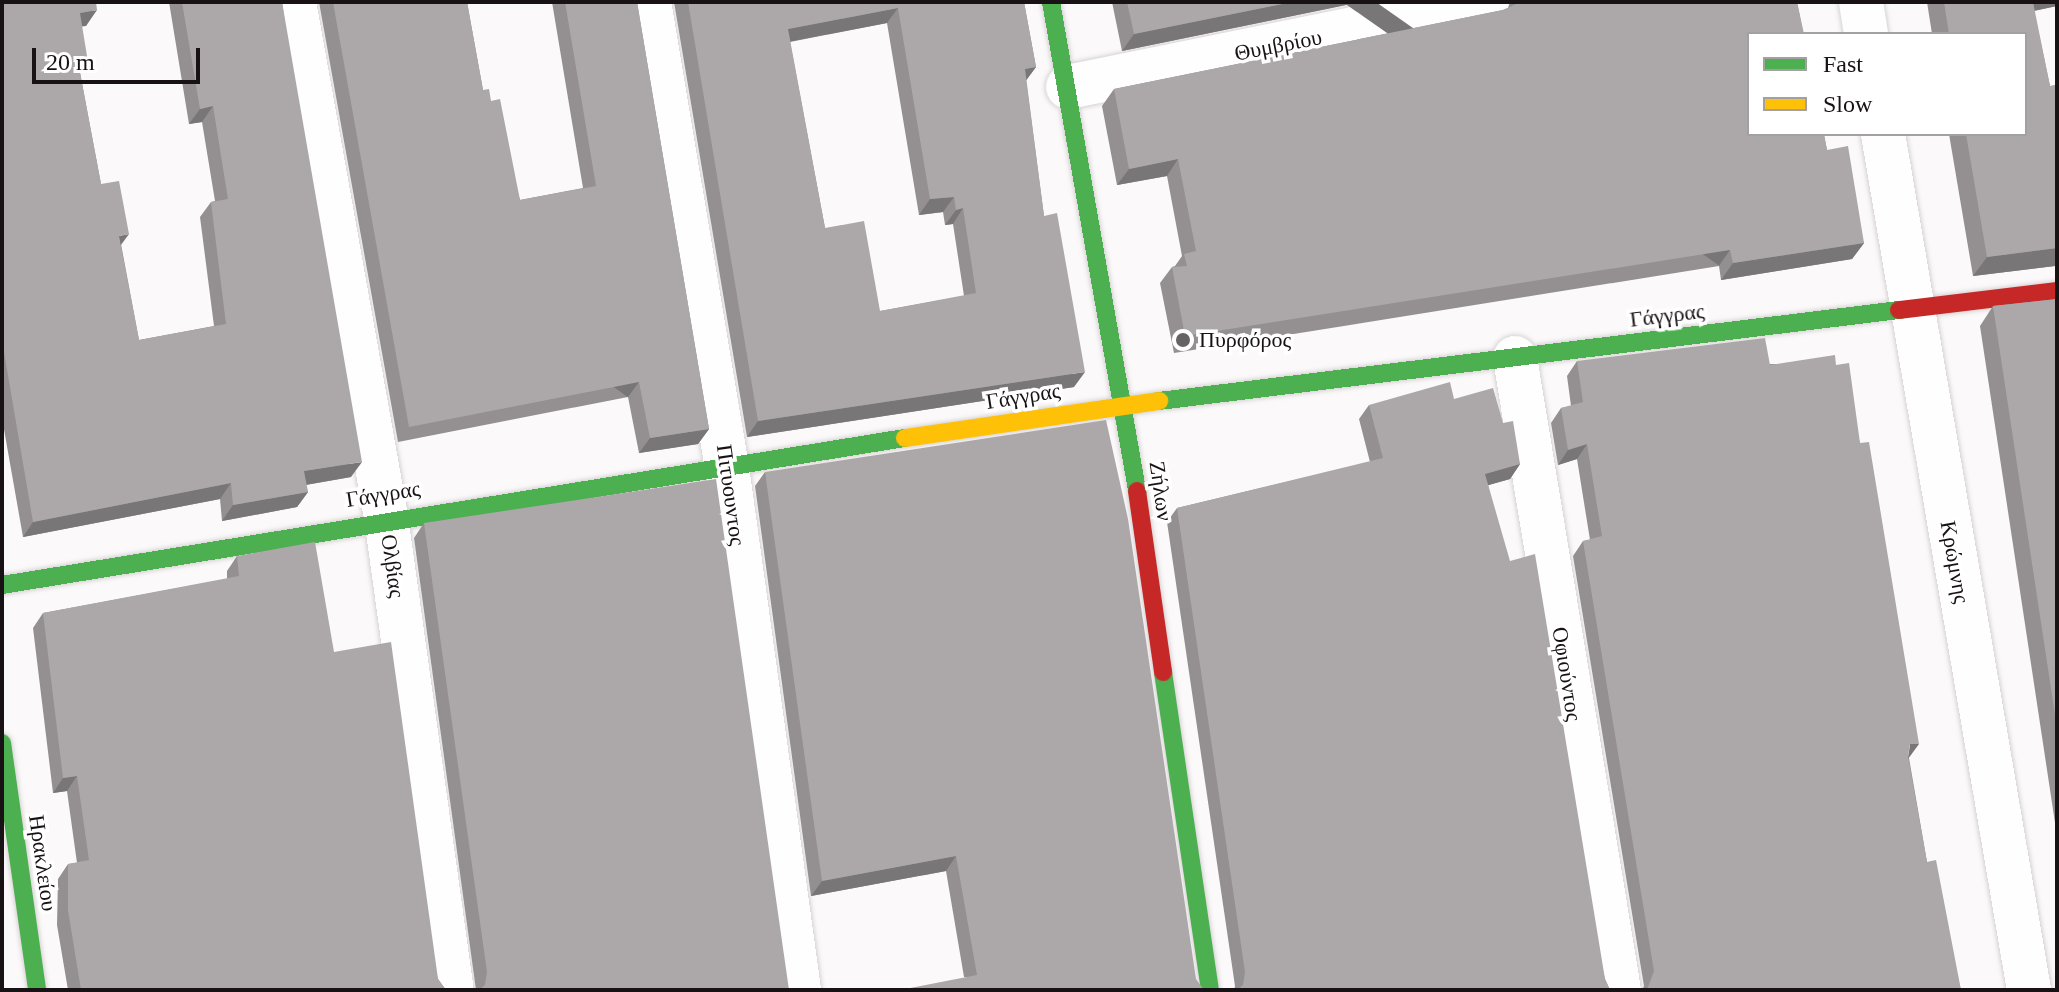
<!DOCTYPE html>
<html>
<head>
<meta charset="utf-8">
<style>
  body { margin:0 }
  #map { position:relative; width:2059px; height:992px; overflow:hidden; background:#fbf9fa; font-family:Georgia,serif }
  div>[style] { position:absolute }
  [style*='--x'] { left:calc(var(--x)*1px); top:calc(var(--y)*1px); width:calc(var(--w)*1px); rotate:calc(var(--a)*1deg) }
  .roads { filter:drop-shadow(0 0 2px #d7d3d4) drop-shadow(0 0 2px #d7d3d4) }
  .street>* { height:44px; margin:-22px; padding:0 22px; transform-origin:22px; border-radius:22px; background:#fefefe }
  .fast>* { height:18px; margin:-9px; padding:0 9px; transform-origin:9px; border-radius:9px; background:#4caf50 }
  .slow>* { height:18px; margin:-9px; padding:0 9px; transform-origin:9px; border-radius:9px; background:#ffc107 }
  .jam>* { height:18px; margin:-9px; padding:0 9px; transform-origin:9px; border-radius:9px; background:#c62828 }
  .wall>* { inset:0; background:#949091 }
  .shaded-wall>* { inset:0; background:#787676; transform-origin:0 0 }
  .building>* { inset:0; background:#aca8a9 }
  .dots>* { width:22px; height:22px; translate:-50% -50%; box-sizing:border-box; border:4px solid #fff; border-radius:50% }
  span { translate:-50% -50%; white-space:nowrap; text-align:center; line-height:1.15; -webkit-text-stroke:7px #fff; paint-order:stroke }
  .street-label { font-size:22px; color:#181214 }
  .poi-label { font-size:22px; color:#181214 }
  .left { translate:0 -50%; text-align:left }
  .frame { position:absolute; inset:0; border:4px solid #181214; pointer-events:none }
  .legend { position:absolute; left:1747px; top:32px; width:280px; height:104px; box-sizing:border-box; background:#fff; border:2px solid #a3a0a1; margin:0; padding:10px 14px; list-style:none; font-size:24px; color:#181214 }
  .legend li { display:flex; align-items:center; gap:16px; height:40px }
  .legend b { width:40px; border:2px solid #a3a0a1 }
  .scale { position:absolute; left:32px; top:48px; width:168px; height:36px; box-sizing:border-box; border:4px solid #181214; border-top:0; padding-left:10px; font-size:24px; line-height:28px; white-space:nowrap; color:#181214; -webkit-text-stroke:6px #fff; paint-order:stroke }
</style>
</head>
<body>
<div id="map">
  <div class="roads">
    <div class="street">
      <i style="--x:294;--y:2;--w:523;--a:79.87"></i>
      <i style="--x:386;--y:517;--w:478;--a:82.1"></i>
      <i style="--x:649;--y:2;--w:471;--a:80.5"></i>
      <i style="--x:727;--y:467;--w:528;--a:82.16"></i>
      <i style="--x:1861;--y:2;--w:32;--a:81"></i>
      <i style="--x:1068;--y:87;--w:428;--a:-11.5"></i>
      <i style="--x:1883;--y:134;--w:868;--a:80.32"></i>
      <i style="--x:1515;--y:358;--w:640;--a:80.66"></i>
    </div>
    <div class="fast">
      <i style="--x:1051;--y:2;--w:497;--a:80"></i>
      <i style="--x:1159;--y:401;--w:746;--a:-7.01"></i>
      <i style="--x:2;--y:585;--w:915;--a:-9.25"></i>
      <i style="--x:1163;--y:672;--w:321;--a:81.6"></i>
      <i style="--x:2;--y:743;--w:249;--a:81.9"></i>
    </div>
    <div class="slow">
      <i style="--x:905;--y:438;--w:257;--a:-8.3"></i>
    </div>
    <div class="jam">
      <i style="--x:1899;--y:310;--w:159;--a:-6.9"></i>
      <i style="--x:1137;--y:491;--w:183;--a:81.8"></i>
    </div>
  </div>
  <div class="wall">
    <i style="clip-path:polygon(2px 2px,113px 2px,96px 4px,86px 26px,82px 26px,79px 67px,101px 184px,121px 244px,139px 340px,214px 326px,200px 217px,211px 202px,215px 201px,202px 122px,189px 124px,169px 2px,282px 2px,351px 477px,306px 485px,308px 492px,297px 507px,222px 521px,220px 499px,23px 537px,2px 418px)"></i>
    <i style="clip-path:polygon(319px 2px,467px 2px,483px 90px,491px 101px,520px 200px,583px 188px,552px 2px,637px 2px,709px 429px,698px 444px,639px 453px,628px 397px,398px 442px)"></i>
    <i style="clip-path:polygon(evenodd,674px 2px,1024px 2px,1036px 67px,1026px 80px,1044px 216px,1074px 387px,747px 437px,674px 2px,887px 23px,919px 215px,943px 212px,945px 225px,953px 224px,964px 296px,880px 311px,825px 228px,790px 42px,887px 23px)"></i>
    <i style="clip-path:polygon(1112px 2px,1361px 2px,1122px 51px)"></i>
    <i style="clip-path:polygon(1510px 2px,1797px 2px,1827px 150px,1864px 243px,1852px 259px,1721px 280px,1719px 266px,1174px 353px,1160px 283px,1172px 267px,1175px 266px,1182px 256px,1167px 176px,1117px 185px,1102px 106px,1114px 89px,1503px 10px,1508px 8px)"></i>
    <i style="clip-path:polygon(1927px 2px,2057px 2px,2057px 6px,2034px 11px,2050px 86px,2057px 85px,2057px 267px,2055px 266px,1973px 276px,1949px 134px,2025px 134px,2025px 34px,1932px 34px)"></i>
    <i style="clip-path:polygon(2057px 299px,2057px 836px,1980px 326px,1993px 306px)"></i>
    <i style="clip-path:polygon(1577px 361px,1836px 365px,1860px 443px,1909px 758px,1927px 862px,1961px 990px,1642px 990px,1644px 986px,1573px 556px,1583px 541px,1590px 540px,1577px 459px,1558px 465px,1551px 423px,1561px 408px,1571px 406px,1567px 376px)"></i>
    <i style="clip-path:polygon(1454px 399px,1503px 423px,1520px 464px,1510px 479px,1488px 485px,1605px 979px,1610px 990px,1234px 990px,1235px 986px,1167px 522px,1177px 508px,1370px 462px,1359px 419px,1369px 405px)"></i>
    <i style="clip-path:polygon(765px 472px,1196px 979px,964px 977px,946px 871px,811px 896px,755px 486px)"></i>
    <i style="clip-path:polygon(424px 523px,789px 990px,476px 990px,414px 538px)"></i>
    <i style="clip-path:polygon(237px 556px,334px 652px,438px 979px,446px 990px,68px 990px,57px 925px,58px 879px,68px 864px,77px 863px,67px 791px,53px 793px,33px 628px,43px 613px,227px 579px,227px 571px)"></i>
  </div>
  <div class="shaded-wall">
    <i style="clip-path:polygon(1292px 2px,1361px 2px,1122px 51px,1134px 34px)"></i>
    <i style="clip-path:polygon(2026px 2px,2057px 2px,2057px 6px,2018px 14px)"></i>
    <i style="clip-path:polygon(898px 8px,887px 23px,777px 44px,788px 29px)"></i>
    <i style="clip-path:polygon(97px 10px,86px 26px,69px 28px,80px 13px)"></i>
    <i style="clip-path:polygon(87px 56px,76px 71px,77px 57px)"></i>
    <i style="clip-path:polygon(1036px 67px,1025px 82px,1025px 69px)"></i>
    <i style="clip-path:polygon(213px 106px,202px 122px,189px 124px,200px 109px)"></i>
    <i style="clip-path:polygon(1178px 159px,1167px 176px,1117px 185px,1129px 169px)"></i>
    <i style="clip-path:polygon(954px 197px,943px 212px,919px 215px,930px 199px)"></i>
    <i style="clip-path:polygon(963px 208px,953px 224px,945px 225px,956px 210px)"></i>
    <i style="clip-path:polygon(129px 234px,118px 249px,119px 236px)"></i>
    <i style="clip-path:polygon(1864px 243px,1852px 259px,1721px 280px,1733px 263px)"></i>
    <i style="clip-path:polygon(2057px 248px,2057px 267px,2055px 266px,1973px 276px,1987px 257px)"></i>
    <i style="left:1730px;top:250px;width:19px;height:552px;rotate:125deg"></i>
    <i style="clip-path:polygon(1085px 372px,1074px 387px,747px 437px,758px 421px)"></i>
    <i style="left:639px;top:382px;width:19px;height:234px;rotate:126deg"></i>
    <i style="clip-path:polygon(709px 429px,698px 444px,639px 453px,650px 438px)"></i>
    <i style="clip-path:polygon(1587px 444px,1577px 459px,1558px 465px,1568px 450px)"></i>
    <i style="clip-path:polygon(362px 462px,351px 477px,293px 487px,304px 471px)"></i>
    <i style="clip-path:polygon(1520px 464px,1510px 479px,1475px 489px,1485px 474px)"></i>
    <i style="clip-path:polygon(231px 483px,220px 499px,23px 537px,33px 522px)"></i>
    <i style="clip-path:polygon(308px 492px,297px 507px,222px 521px,233px 505px)"></i>
    <i style="clip-path:polygon(1910px 744px,1919px 744px,1908px 759px)"></i>
    <i style="clip-path:polygon(77px 776px,67px 791px,53px 793px,63px 778px)"></i>
    <i style="clip-path:polygon(956px 856px,946px 871px,811px 896px,822px 881px)"></i>
  </div>
  <div class="building">
    <i style="clip-path:polygon(2px 2px,96px 2px,97px 10px,80px 13px,87px 56px,77px 57px,101px 184px,119px 181px,129px 234px,119px 236px,139px 340px,226px 324px,211px 202px,228px 199px,213px 106px,200px 109px,182px 2px,282px 2px,362px 462px,304px 471px,308px 492px,233px 505px,231px 483px,33px 522px,2px 340px)"></i>
    <i style="clip-path:polygon(333px 2px,467px 2px,483px 90px,489px 89px,491px 101px,500px 99px,520px 200px,596px 186px,565px 2px,637px 2px,709px 429px,650px 438px,639px 382px,409px 427px)"></i>
    <i style="clip-path:polygon(evenodd,688px 2px,1024px 2px,1036px 67px,1025px 69px,1044px 216px,1057px 213px,1085px 372px,758px 421px,688px 2px,898px 8px,930px 199px,954px 197px,956px 210px,963px 208px,976px 293px,880px 311px,864px 221px,825px 228px,788px 29px,898px 8px)"></i>
    <i style="clip-path:polygon(1127px 2px,1292px 2px,1134px 34px)"></i>
    <i style="clip-path:polygon(1516px 2px,1797px 2px,1804px 34px,1749px 34px,1749px 134px,1824px 134px,1827px 150px,1848px 146px,1864px 243px,1733px 263px,1730px 250px,1185px 336px,1172px 267px,1187px 266px,1184px 254px,1196px 251px,1178px 159px,1129px 169px,1114px 89px,1503px 10px,1516px 4px)"></i>
    <i style="clip-path:polygon(1944px 2px,2033px 2px,2050px 86px,2057px 85px,2057px 248px,1987px 257px,1966px 134px,2025px 134px,2025px 34px,1949px 34px)"></i>
    <i style="clip-path:polygon(2057px 299px,2057px 728px,1993px 306px)"></i>
    <i style="clip-path:polygon(1765px 338px,1770px 365px,1835px 355px,1836px 365px,1849px 363px,1860px 443px,1869px 442px,1919px 744px,1910px 744px,1908px 756px,1927px 862px,1936px 860px,1961px 990px,1647px 990px,1654px 971px,1583px 541px,1602px 536px,1587px 444px,1568px 450px,1561px 408px,1583px 402px,1577px 361px)"></i>
    <i style="clip-path:polygon(1450px 382px,1454px 399px,1493px 388px,1503px 423px,1513px 421px,1520px 464px,1485px 474px,1510px 561px,1535px 554px,1605px 979px,1610px 990px,1237px 990px,1243px 985px,1245px 972px,1177px 508px,1383px 458px,1369px 405px)"></i>
    <i style="clip-path:polygon(1106px 420px,1128px 519px,1196px 979px,1204px 990px,900px 990px,977px 975px,956px 856px,822px 881px,765px 472px)"></i>
    <i style="clip-path:polygon(716px 479px,789px 990px,479px 990px,485px 985px,487px 972px,424px 523px)"></i>
    <i style="clip-path:polygon(315px 542px,334px 652px,391px 642px,438px 979px,446px 990px,81px 990px,68px 910px,68px 864px,89px 860px,77px 776px,63px 778px,43px 613px,239px 576px,237px 556px)"></i>
  </div>
  <div class="dots">
    <i style="left:1183px;top:340px;background:#676364"></i>
  </div>
  <div class="street-label">
    <span style="left:1278px;top:45px;rotate:-11deg">Θυμβρίου</span>
    <span style="left:1667px;top:315px;rotate:-7deg">Γάγγρας</span>
    <span style="left:1023px;top:396px;rotate:-9deg">Γάγγρας</span>
    <span style="left:1161px;top:491px;rotate:82deg">Ζήλων</span>
    <span style="left:383px;top:494px;rotate:-9deg">Γάγγρας</span>
    <span style="left:731px;top:495px;rotate:82deg">Πιτυουντος</span>
    <span style="left:1955px;top:562px;rotate:80deg">Κρώμνης</span>
    <span style="left:393px;top:566px;rotate:82deg">Ολβίας</span>
    <span style="left:1567px;top:674px;rotate:81deg">Οφιούντος</span>
    <span style="left:43px;top:863px;rotate:82deg">Ηρακλείου</span>
  </div>
  <div class="poi-label">
    <span class="left" style="left:1199px;top:340px">Πυρφόρος</span>
  </div>
  <div class="frame"></div>
  <ul class="legend">
  <li><b style="height:10px;background:#4caf50"></b>Fast</li>
  <li><b style="height:10px;background:#ffc107"></b>Slow</li>
  </ul>
  <div class="scale">20 m</div>
</div>
</body>
</html>
